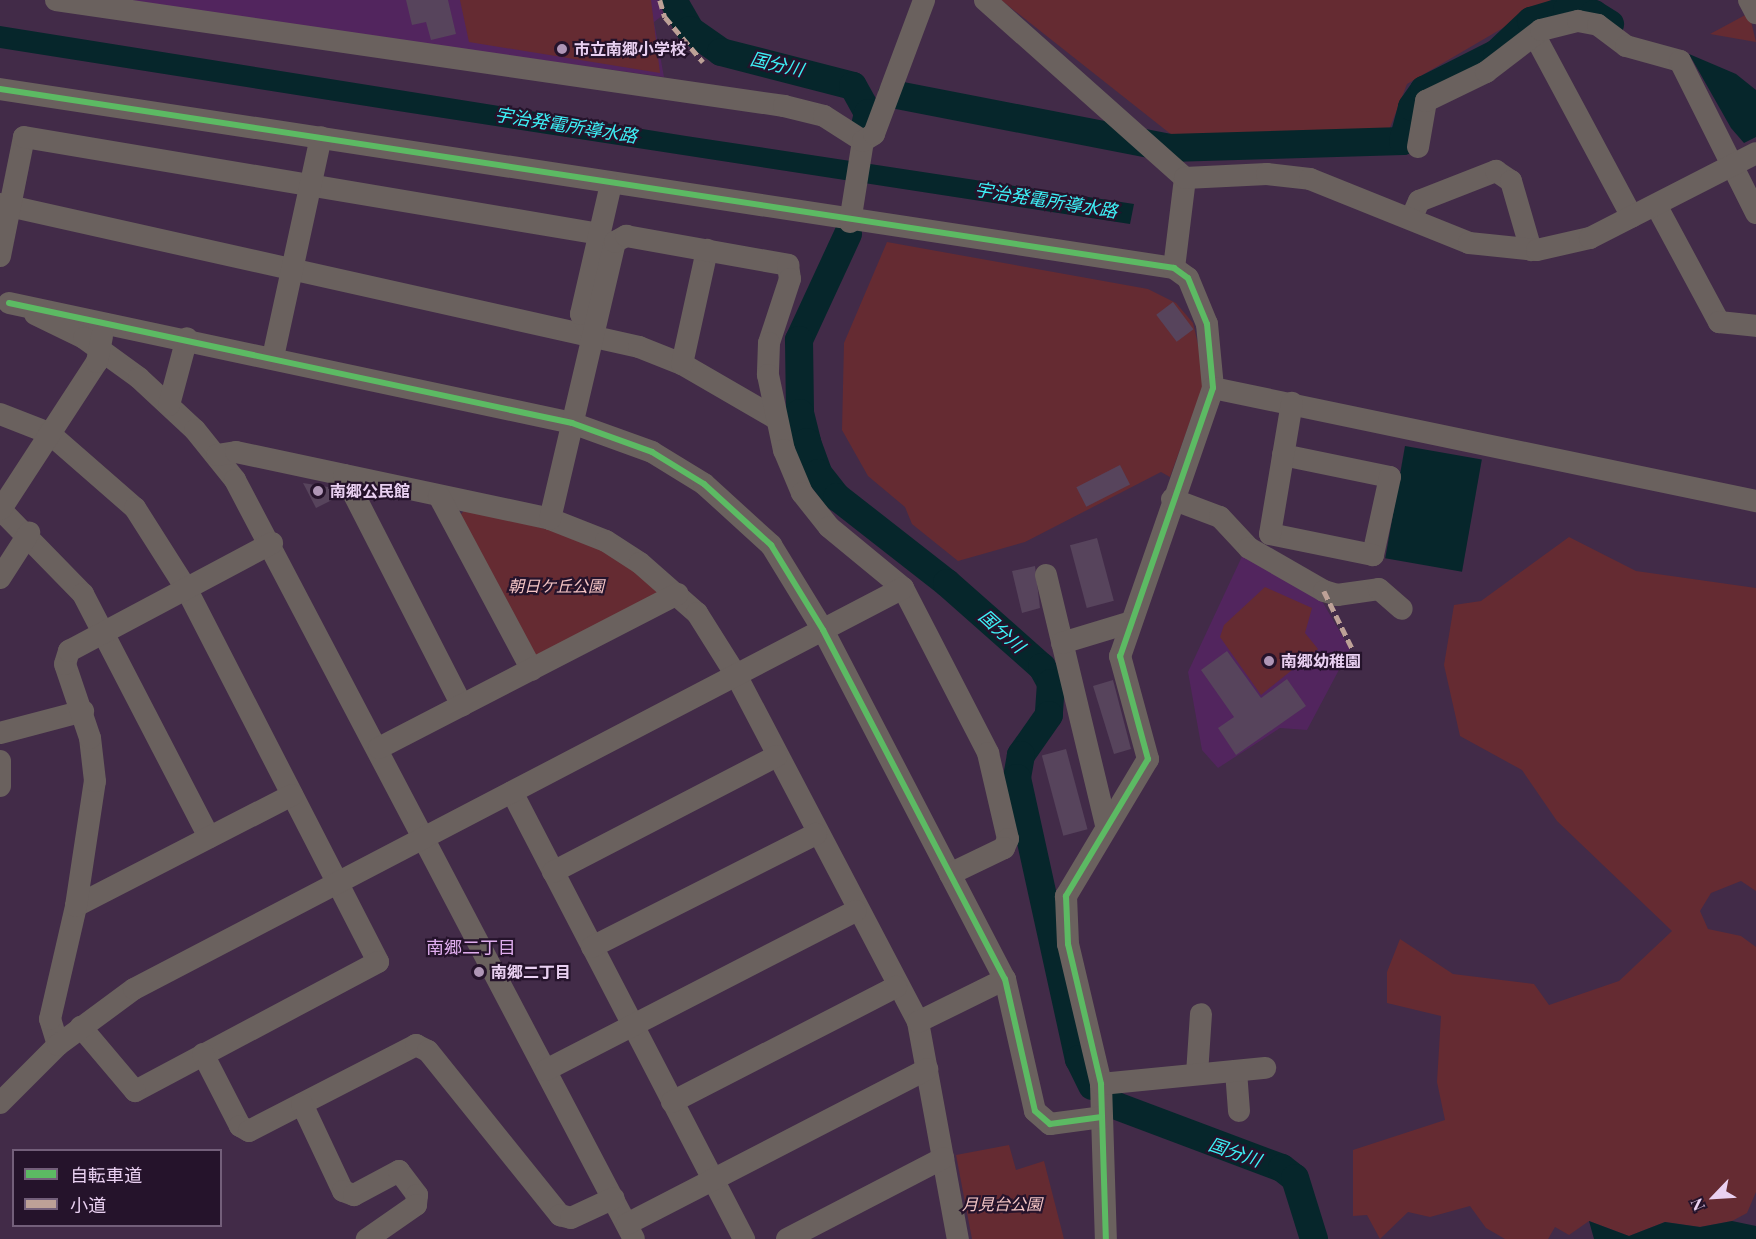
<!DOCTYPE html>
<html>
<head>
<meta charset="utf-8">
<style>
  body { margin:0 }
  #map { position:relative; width:1756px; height:1239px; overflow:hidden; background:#422b48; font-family:"Playfair Display","Noto Sans JP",serif }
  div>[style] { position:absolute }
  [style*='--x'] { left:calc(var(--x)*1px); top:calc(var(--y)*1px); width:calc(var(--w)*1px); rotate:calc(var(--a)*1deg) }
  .built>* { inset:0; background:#52255e }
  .green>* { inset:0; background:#652b32 }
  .water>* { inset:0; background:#06262b; transform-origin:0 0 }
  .river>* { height:28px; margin:-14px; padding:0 14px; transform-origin:14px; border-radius:14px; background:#06262b }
  .building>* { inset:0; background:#57445c; transform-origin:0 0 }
  .minor>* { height:22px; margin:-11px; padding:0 11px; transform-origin:11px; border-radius:11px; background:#6a615e }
  .quiet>* { height:4.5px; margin-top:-2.25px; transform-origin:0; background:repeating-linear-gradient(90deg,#bda197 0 9px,transparent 0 13.5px) }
  .cycleway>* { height:6px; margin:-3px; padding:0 3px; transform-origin:3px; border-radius:3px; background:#5cba63 }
  .dots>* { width:16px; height:16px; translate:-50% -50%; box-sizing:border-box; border:3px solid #25132b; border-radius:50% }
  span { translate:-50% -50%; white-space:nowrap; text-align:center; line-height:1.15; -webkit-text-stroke:4.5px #25132b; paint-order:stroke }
  .poi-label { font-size:16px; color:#e9d0f1; font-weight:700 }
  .left { translate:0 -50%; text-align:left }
  .park-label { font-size:16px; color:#f4c4c4; font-style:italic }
  .water-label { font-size:18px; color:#3df0f6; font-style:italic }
  .neighbourhood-label { font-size:18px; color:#dfadee }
  .legend { position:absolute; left:12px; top:1149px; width:210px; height:78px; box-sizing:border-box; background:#25132b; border:2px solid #735f7a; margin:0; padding:8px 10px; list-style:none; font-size:18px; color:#e9d0f1 }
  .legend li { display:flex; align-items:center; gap:12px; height:30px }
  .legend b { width:30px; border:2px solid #735f7a }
  .north { position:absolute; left:1684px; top:1167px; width:60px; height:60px; -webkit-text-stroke:4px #25132b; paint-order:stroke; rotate:245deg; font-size:16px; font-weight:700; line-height:24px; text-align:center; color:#e9d0f1 }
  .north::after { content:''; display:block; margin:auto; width:21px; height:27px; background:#e9d0f1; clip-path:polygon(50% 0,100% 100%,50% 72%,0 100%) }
</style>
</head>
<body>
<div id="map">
  <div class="built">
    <i style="clip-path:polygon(103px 0,661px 0,663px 15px,654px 22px,664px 77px)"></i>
    <i style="clip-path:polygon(1245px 550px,1319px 596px,1350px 649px,1307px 730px,1280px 728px,1218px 768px,1202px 750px,1188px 672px)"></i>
  </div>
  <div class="green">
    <i style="clip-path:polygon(460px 0,651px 0,660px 73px,469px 42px)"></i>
    <i style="clip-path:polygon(1001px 0,1551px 0,1407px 84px,1384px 143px,1182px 143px)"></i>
    <i style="clip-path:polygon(1749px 13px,1756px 42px,1710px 34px)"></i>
    <i style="clip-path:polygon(887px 242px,1148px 289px,1176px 303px,1193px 323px,1206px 378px,1170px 477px,1161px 472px,1025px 542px,958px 561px,912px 524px,905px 507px,868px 476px,842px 430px,844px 343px)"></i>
    <i style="clip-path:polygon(466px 508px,595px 542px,660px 584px,658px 596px,539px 657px,529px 653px,458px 518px)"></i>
    <i style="clip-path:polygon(1569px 537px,1636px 571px,1756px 588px,1756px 891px,1741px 881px,1711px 893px,1700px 911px,1708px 929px,1741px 936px,1756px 947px,1756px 1192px,1747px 1213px,1732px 1221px,1700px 1227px,1665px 1222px,1629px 1236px,1589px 1221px,1569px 1235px,1555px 1227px,1548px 1239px,1505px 1239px,1486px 1228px,1470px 1206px,1430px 1217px,1408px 1212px,1380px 1239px,1367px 1215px,1353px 1216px,1353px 1150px,1445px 1120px,1437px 1082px,1441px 1016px,1387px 1003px,1387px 972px,1400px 939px,1453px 974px,1534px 984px,1549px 1005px,1619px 981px,1672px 931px,1557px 821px,1522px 770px,1460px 736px,1444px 665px,1454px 605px,1481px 601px)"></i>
    <i style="clip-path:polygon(1265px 587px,1312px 608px,1305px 633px,1318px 649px,1261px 695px,1220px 637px,1224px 625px)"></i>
    <i style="clip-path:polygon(1009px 1145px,1016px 1170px,1044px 1161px,1064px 1239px,972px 1239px,956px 1155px)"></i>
  </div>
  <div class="water">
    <i style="clip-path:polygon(0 26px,686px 136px,1134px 204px,1130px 224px,398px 111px,0 48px)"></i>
    <i style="clip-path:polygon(1689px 54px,1736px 74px,1756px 90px,1756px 137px,1744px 143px,1731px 128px)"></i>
    <i style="left:1405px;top:446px;width:78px;height:114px;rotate:10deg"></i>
    <i style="clip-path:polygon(1589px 1221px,1629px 1236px,1665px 1222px,1700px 1227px,1732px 1221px,1756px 1226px,1756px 1239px,1594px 1239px)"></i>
  </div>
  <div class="river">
    <i style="--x:673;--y:0;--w:34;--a:60"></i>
    <i style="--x:690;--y:30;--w:38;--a:35"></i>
    <i style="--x:721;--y:52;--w:136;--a:14.4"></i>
    <i style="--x:853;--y:86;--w:31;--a:61"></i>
    <i style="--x:868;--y:113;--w:18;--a:103"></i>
    <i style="--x:892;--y:94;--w:282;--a:11"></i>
    <i style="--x:1169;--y:148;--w:234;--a:-1.7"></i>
    <i style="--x:1403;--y:141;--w:35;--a:-75"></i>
    <i style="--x:1412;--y:107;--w:21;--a:-55"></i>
    <i style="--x:1424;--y:90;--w:82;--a:-26.9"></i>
    <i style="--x:1497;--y:53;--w:47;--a:-43.3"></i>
    <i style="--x:1531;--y:21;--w:38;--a:-17"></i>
    <i style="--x:1567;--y:10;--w:27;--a:8"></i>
    <i style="--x:1594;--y:14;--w:19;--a:32"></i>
    <i style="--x:848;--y:234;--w:117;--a:114.8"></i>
    <i style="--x:799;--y:340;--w:73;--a:89.2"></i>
    <i style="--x:800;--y:413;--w:30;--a:76"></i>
    <i style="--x:807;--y:442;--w:33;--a:70"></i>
    <i style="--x:818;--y:473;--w:31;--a:52"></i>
    <i style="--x:837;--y:497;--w:140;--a:38"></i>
    <i style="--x:947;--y:583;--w:127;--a:41.5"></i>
    <i style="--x:1042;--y:667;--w:18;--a:61"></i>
    <i style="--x:1051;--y:683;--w:32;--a:94"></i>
    <i style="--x:1049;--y:715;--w:49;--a:125"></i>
    <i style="--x:1021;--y:755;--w:23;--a:100"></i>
    <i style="--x:1017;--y:778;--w:288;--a:77.6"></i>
    <i style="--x:1079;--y:1059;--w:30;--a:64"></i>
    <i style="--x:1114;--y:1105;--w:179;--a:20.6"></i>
    <i style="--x:1282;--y:1168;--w:16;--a:38"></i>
    <i style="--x:1295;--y:1178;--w:64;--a:72.7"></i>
  </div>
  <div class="building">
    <i style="clip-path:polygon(406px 0,448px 0,456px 34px,431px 40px,426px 22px,412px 25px)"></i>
    <i style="left:1173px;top:302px;width:34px;height:21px;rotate:53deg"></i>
    <i style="left:1120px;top:465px;width:22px;height:49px;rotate:63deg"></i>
    <i style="clip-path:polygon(303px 483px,328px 487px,334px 499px,316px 508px)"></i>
    <i style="left:1097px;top:538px;width:65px;height:28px;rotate:75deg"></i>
    <i style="clip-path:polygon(1035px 566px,1040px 608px,1022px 613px,1012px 571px)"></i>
    <i style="clip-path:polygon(1227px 651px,1261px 698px,1287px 679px,1306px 706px,1236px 755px,1218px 728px,1234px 717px,1201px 670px)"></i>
    <i style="clip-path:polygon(1113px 680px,1131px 749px,1114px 754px,1093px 686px)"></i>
    <i style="left:1066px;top:749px;width:83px;height:25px;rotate:75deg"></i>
  </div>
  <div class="minor">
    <i style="--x:56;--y:0;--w:736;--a:8.28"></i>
    <i style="--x:784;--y:106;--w:41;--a:14"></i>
    <i style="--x:824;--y:116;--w:46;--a:32.7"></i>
    <i style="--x:985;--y:0;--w:268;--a:41.7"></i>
    <i style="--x:1749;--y:0;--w:15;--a:62"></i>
    <i style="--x:1535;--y:36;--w:205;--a:61.8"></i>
    <i style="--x:0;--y:89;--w:1188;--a:8.67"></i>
    <i style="--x:1174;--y:268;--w:17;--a:36"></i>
    <i style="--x:1188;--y:278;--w:50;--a:67.6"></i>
    <i style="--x:1207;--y:324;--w:64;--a:84.6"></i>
    <i style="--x:1213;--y:388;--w:284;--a:109.1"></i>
    <i style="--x:1120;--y:656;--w:107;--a:74.8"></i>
    <i style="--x:1148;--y:759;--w:160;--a:120.9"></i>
    <i style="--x:1066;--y:896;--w:48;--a:87.6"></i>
    <i style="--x:1068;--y:944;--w:144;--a:76.7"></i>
    <i style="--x:1101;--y:1084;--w:155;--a:88.2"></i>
    <i style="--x:1418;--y:147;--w:47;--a:-80.1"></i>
    <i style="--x:1426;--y:101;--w:67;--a:-25.8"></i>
    <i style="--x:1486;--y:72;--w:69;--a:-37.4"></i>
    <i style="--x:1541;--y:30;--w:38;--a:-14"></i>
    <i style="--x:1578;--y:21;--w:20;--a:11"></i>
    <i style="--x:1598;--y:25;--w:35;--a:37"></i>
    <i style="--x:1626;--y:46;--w:56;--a:15.5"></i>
    <i style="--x:1680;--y:61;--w:170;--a:63.4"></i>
    <i style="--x:0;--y:204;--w:655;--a:12.61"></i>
    <i style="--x:639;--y:347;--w:46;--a:21.6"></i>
    <i style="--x:682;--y:364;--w:108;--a:30.1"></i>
    <i style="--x:1656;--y:205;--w:133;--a:61.7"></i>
    <i style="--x:1719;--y:322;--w:37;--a:6"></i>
    <i style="--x:1411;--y:219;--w:20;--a:-66"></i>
    <i style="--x:1419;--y:201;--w:83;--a:-21.3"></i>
    <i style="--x:1496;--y:171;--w:18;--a:34"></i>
    <i style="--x:1511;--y:181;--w:72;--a:73.8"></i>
    <i style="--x:850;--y:222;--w:82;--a:-80.9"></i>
    <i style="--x:863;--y:141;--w:13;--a:-32"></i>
    <i style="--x:874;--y:134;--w:143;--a:-69.5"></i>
    <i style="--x:0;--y:256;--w:121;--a:-78.6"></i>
    <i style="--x:24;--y:137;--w:584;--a:9.56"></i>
    <i style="--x:1174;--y:268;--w:91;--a:-83"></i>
    <i style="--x:1185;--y:178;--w:82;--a:-2.8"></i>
    <i style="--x:1267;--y:174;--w:43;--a:6.6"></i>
    <i style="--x:1310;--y:179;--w:171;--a:21.9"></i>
    <i style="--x:1469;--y:243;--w:68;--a:5.9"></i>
    <i style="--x:1537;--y:250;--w:54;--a:-12.8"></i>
    <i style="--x:1590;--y:238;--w:186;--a:-27.1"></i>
    <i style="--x:9;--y:303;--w:576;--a:12.03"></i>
    <i style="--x:572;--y:423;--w:85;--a:19.9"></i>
    <i style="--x:652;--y:452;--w:61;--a:31.6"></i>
    <i style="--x:704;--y:484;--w:91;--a:42.3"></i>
    <i style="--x:771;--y:545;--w:100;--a:58.5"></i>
    <i style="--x:823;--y:630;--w:394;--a:62.5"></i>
    <i style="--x:1005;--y:979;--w:135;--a:77.2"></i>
    <i style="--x:1035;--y:1111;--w:20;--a:41"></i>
    <i style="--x:1050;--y:1124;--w:52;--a:-7.7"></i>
    <i style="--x:35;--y:314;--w:55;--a:26.1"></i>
    <i style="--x:84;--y:338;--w:68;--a:36"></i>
    <i style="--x:139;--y:378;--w:76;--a:42.9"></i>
    <i style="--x:195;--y:430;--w:64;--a:51.3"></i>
    <i style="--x:235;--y:480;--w:857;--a:62.27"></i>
    <i style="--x:593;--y:335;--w:24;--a:-120"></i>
    <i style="--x:581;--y:314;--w:133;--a:-77"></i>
    <i style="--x:273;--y:357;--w:225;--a:-77.7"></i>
    <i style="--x:682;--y:364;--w:117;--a:-77.6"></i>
    <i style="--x:1213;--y:388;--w:555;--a:11.76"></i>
    <i style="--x:169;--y:405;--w:69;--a:-75"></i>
    <i style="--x:0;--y:414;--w:53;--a:21.2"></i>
    <i style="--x:49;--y:433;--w:114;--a:41.1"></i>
    <i style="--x:135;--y:508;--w:97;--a:57.6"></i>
    <i style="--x:187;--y:590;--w:418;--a:62.8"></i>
    <i style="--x:378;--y:962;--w:275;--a:152"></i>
    <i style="--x:135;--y:1091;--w:84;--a:-130.2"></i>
    <i style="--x:217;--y:455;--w:19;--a:-9"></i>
    <i style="--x:236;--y:452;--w:321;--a:12"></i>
    <i style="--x:550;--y:519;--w:60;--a:21.4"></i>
    <i style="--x:606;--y:541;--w:40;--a:32.9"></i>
    <i style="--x:640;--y:563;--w:76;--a:41.3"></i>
    <i style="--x:697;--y:613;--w:73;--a:57.8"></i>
    <i style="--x:736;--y:675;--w:392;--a:62.3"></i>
    <i style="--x:918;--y:1022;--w:221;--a:79.6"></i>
    <i style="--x:1283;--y:455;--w:109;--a:11.6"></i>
    <i style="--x:1390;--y:477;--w:80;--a:102.3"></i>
    <i style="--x:1373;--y:555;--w:105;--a:-168.5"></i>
    <i style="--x:1270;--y:534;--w:133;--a:-80.5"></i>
    <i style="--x:344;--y:475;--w:259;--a:62.9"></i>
    <i style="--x:439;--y:496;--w:197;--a:61.9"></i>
    <i style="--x:1172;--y:499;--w:51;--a:20.6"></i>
    <i style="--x:1220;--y:517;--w:42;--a:46.9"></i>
    <i style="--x:1249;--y:548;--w:86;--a:29.8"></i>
    <i style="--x:1324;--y:591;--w:14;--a:17"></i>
    <i style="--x:1337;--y:595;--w:42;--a:-8.1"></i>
    <i style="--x:1379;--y:589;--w:30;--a:41"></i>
    <i style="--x:0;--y:509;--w:119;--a:45.7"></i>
    <i style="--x:83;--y:594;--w:274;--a:62.6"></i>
    <i style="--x:1;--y:509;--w:176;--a:-56.9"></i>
    <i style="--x:97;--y:362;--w:26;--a:-79"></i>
    <i style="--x:550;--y:519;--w:285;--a:-76.8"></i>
    <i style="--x:615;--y:242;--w:13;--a:-29"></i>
    <i style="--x:626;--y:236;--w:165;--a:10.1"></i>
    <i style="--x:788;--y:265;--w:14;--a:82"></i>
    <i style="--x:790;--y:279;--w:67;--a:108.2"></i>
    <i style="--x:769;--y:343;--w:32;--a:92"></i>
    <i style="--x:768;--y:375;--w:77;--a:78"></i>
    <i style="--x:784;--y:450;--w:47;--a:67.3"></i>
    <i style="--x:802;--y:493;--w:43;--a:51.5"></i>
    <i style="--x:829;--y:527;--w:96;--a:39.5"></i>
    <i style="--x:903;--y:588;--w:186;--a:62.7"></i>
    <i style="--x:988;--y:753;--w:88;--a:76.9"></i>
    <i style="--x:1008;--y:839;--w:10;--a:114"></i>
    <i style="--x:1004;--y:848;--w:60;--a:154.3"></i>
    <i style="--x:1046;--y:575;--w:257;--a:76.5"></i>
    <i style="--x:0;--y:578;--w:54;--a:-57.2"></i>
    <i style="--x:1062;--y:643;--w:69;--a:-16.9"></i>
    <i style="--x:0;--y:733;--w:86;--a:-14.8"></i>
    <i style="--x:379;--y:748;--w:336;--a:-27.3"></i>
    <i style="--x:0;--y:761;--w:25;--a:90"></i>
    <i style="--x:512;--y:792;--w:504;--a:62.57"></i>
    <i style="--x:553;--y:872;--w:252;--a:-27.4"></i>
    <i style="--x:76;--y:906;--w:243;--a:-27.2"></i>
    <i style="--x:592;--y:947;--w:251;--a:-26.8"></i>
    <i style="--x:918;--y:1022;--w:97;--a:-26.3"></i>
    <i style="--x:58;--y:1045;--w:27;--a:-107"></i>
    <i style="--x:50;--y:1019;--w:116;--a:-77"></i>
    <i style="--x:76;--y:906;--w:126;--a:-81.4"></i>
    <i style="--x:95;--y:781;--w:43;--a:-96.6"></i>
    <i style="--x:90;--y:738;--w:78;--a:-108.7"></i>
    <i style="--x:65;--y:664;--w:14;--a:-73"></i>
    <i style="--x:69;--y:651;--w:230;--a:-28"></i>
    <i style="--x:203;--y:1054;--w:81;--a:62.8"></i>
    <i style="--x:240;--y:1126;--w:10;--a:29"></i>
    <i style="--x:249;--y:1131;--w:188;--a:-27.2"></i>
    <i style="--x:416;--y:1045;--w:13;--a:27"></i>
    <i style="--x:428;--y:1051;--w:211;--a:51.2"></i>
    <i style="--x:560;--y:1215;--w:11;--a:15"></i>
    <i style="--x:571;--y:1218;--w:47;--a:-24.9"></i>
    <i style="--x:546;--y:1070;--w:348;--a:-27.2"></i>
    <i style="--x:1236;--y:1071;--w:40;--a:85.7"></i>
    <i style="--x:1197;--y:1074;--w:60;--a:-86.2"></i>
    <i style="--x:1101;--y:1084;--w:165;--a:-5.6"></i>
    <i style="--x:672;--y:1102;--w:252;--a:-27.2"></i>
    <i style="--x:0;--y:1103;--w:82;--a:-45"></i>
    <i style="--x:58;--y:1045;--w:94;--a:-36.4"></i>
    <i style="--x:134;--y:989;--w:867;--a:-27.54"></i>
    <i style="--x:302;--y:1104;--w:96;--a:64.8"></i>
    <i style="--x:343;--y:1191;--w:12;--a:20"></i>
    <i style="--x:354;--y:1195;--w:51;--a:-28.1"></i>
    <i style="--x:399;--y:1171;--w:30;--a:53"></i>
    <i style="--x:417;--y:1195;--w:10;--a:96"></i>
    <i style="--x:416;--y:1205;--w:60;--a:145.2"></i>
    <i style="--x:627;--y:1224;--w:338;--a:-27.3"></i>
    <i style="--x:787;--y:1239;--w:176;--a:-27.4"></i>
  </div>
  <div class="quiet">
    <i style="--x:660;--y:0;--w:18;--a:74"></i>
    <i style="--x:665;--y:17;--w:59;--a:49.8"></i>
    <i style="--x:1324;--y:591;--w:64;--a:63.8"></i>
  </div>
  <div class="cycleway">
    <i style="--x:0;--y:89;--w:1188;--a:8.67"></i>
    <i style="--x:1174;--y:268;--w:17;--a:36"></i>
    <i style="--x:1188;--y:278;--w:50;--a:67.6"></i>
    <i style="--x:1207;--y:324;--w:64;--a:84.6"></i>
    <i style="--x:1213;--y:388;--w:284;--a:109.1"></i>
    <i style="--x:1120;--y:656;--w:107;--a:74.8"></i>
    <i style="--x:1148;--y:759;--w:160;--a:120.9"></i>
    <i style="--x:1066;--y:896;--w:48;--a:87.6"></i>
    <i style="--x:1068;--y:944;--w:144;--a:76.7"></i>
    <i style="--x:1101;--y:1084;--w:155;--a:88.2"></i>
    <i style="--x:9;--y:303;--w:576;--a:12.03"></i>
    <i style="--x:572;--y:423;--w:85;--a:19.9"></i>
    <i style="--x:652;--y:452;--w:61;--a:31.6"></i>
    <i style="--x:704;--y:484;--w:91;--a:42.3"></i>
    <i style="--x:771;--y:545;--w:100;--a:58.5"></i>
    <i style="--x:823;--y:630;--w:394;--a:62.5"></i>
    <i style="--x:1005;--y:979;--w:135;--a:77.2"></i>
    <i style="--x:1035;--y:1111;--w:20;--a:41"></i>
    <i style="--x:1050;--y:1124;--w:52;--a:-7.7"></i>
  </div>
  <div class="dots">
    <i style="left:562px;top:49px;background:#af96b6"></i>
    <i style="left:318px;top:491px;background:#af96b6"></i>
    <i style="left:1269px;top:661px;background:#af96b6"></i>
    <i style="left:479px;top:972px;background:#af96b6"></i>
  </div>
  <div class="poi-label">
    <span class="left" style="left:574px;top:49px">市立南郷小学校</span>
    <span class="left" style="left:330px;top:491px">南郷公民館</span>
    <span class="left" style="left:1281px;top:661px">南郷幼稚園</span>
    <span class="left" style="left:491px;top:972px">南郷二丁目</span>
  </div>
  <div class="park-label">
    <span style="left:556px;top:586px">朝日ケ丘公園</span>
    <span style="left:1002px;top:1204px">月見台公園</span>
  </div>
  <div class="water-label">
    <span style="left:777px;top:64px;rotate:13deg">国分川</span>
    <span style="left:566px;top:125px;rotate:9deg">宇治発電所導水路</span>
    <span style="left:1046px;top:200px;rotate:9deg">宇治発電所導水路</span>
    <span style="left:1002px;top:631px;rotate:42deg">国分川</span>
    <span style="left:1235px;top:1152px;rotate:19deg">国分川</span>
  </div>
  <div class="neighbourhood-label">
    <span style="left:471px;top:947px">南郷二丁目</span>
  </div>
  <ul class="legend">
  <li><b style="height:8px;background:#5cba63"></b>自転車道</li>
  <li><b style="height:8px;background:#bda197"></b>小道</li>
  </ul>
  <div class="north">N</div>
</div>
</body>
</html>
